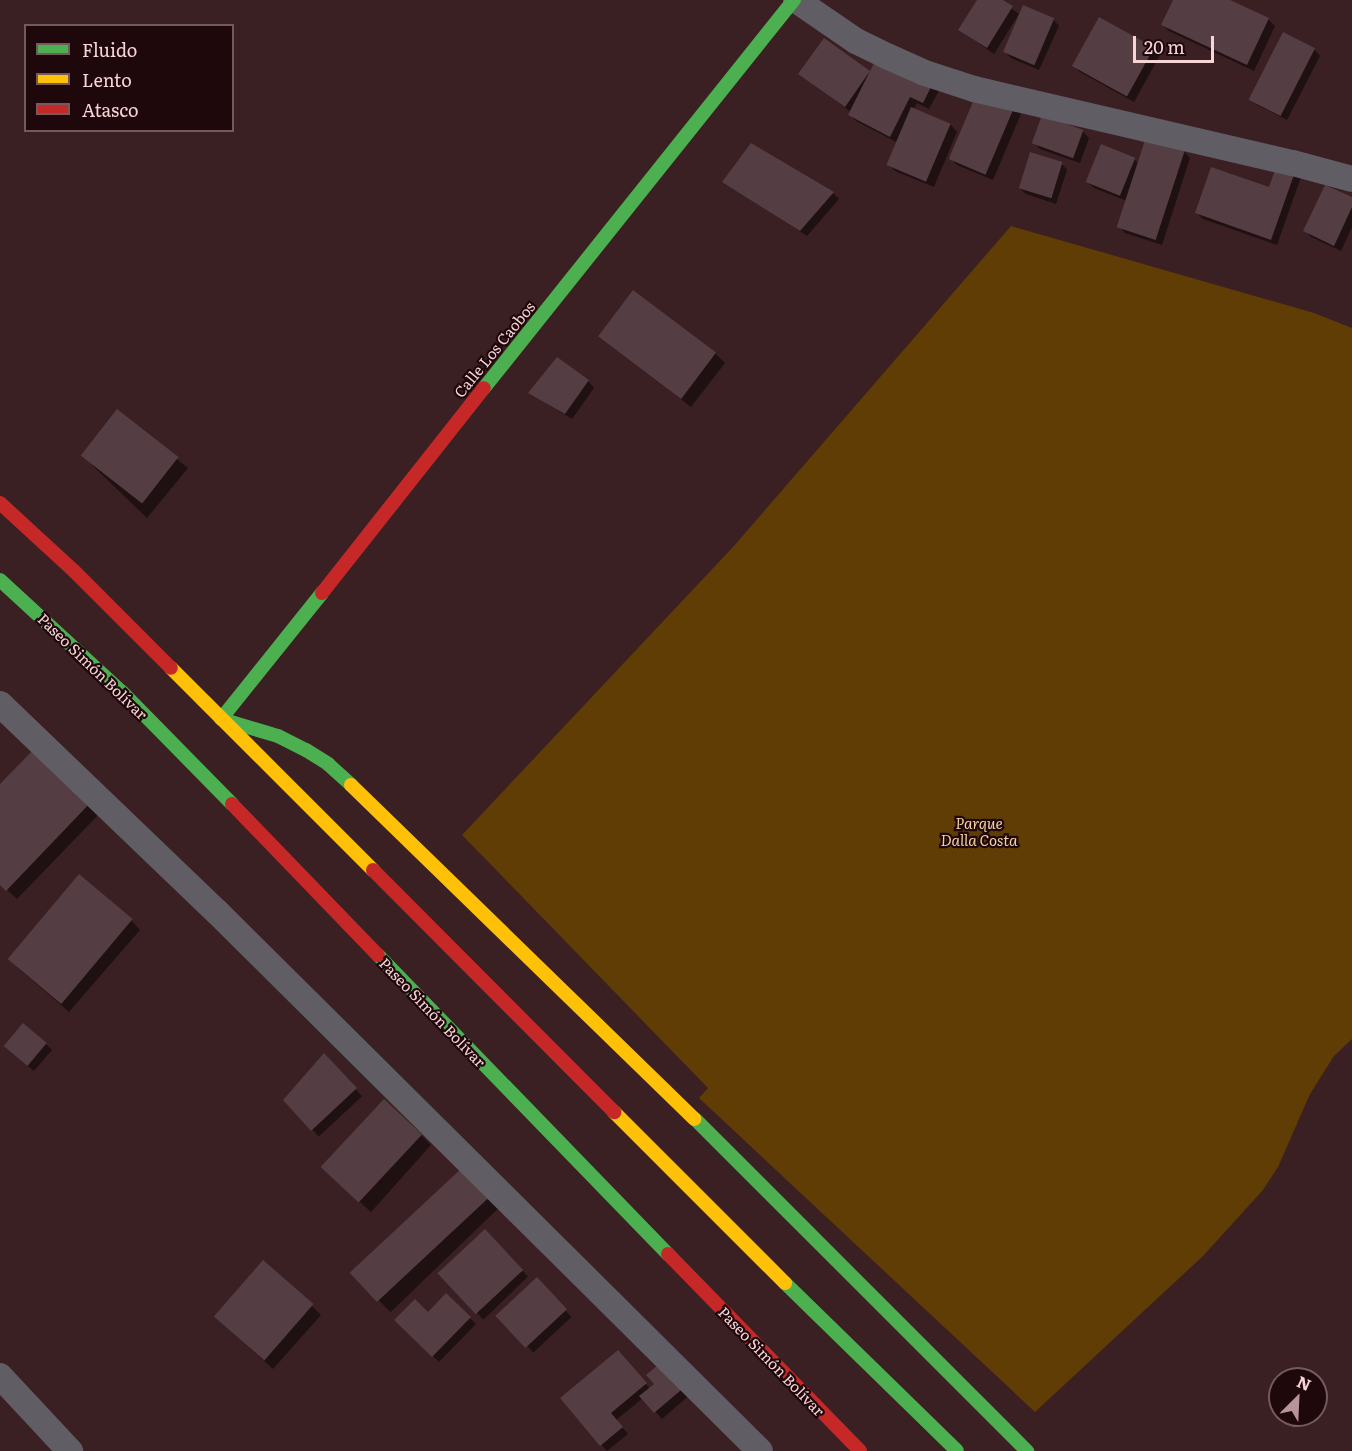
<!DOCTYPE html>
<html>
<head>
<meta charset="utf-8">
<style>
  body { margin:0 }
  #map { position:relative; width:1352px; height:1451px; overflow:hidden; background:#3a1f23; font-family:Literata,serif }
  div>[style] { position:absolute }
  [style*='--x'] { left:calc(var(--x)*1px); top:calc(var(--y)*1px); width:calc(var(--w)*1px); rotate:calc(var(--a)*1deg) }
  .green>* { inset:0; background:#5f3d05 }
  .shadow>* { inset:0; background:#0007; transform-origin:0 0 }
  .building>* { inset:0; background:#543e43; transform-origin:0 0 }
  .street>* { height:26px; margin:-13px; padding:0 13px; transform-origin:13px; border-radius:13px; background:#615d64 }
  .fast>* { height:14px; margin:-7px; padding:0 7px; transform-origin:7px; border-radius:7px; background:#4caf50 }
  .slow>* { height:14px; margin:-7px; padding:0 7px; transform-origin:7px; border-radius:7px; background:#ffc107 }
  .jam>* { height:14px; margin:-7px; padding:0 7px; transform-origin:7px; border-radius:7px; background:#c62828 }
  span { translate:-50% -50%; white-space:nowrap; text-align:center; line-height:1.15; -webkit-text-stroke:4.5px #1e080b; paint-order:stroke }
  .street-label { font-size:15px; color:#f7d4d6 }
  .park-label { font-size:15px; color:#f4d1a2; font-style:italic }
  .legend { position:absolute; left:24px; top:24px; width:210px; height:108px; box-sizing:border-box; background:#1e080b; border:2px solid #755a5c; margin:0; padding:8px 10px; list-style:none; font-size:18px; color:#f7d4d6 }
  .legend li { display:flex; align-items:center; gap:12px; height:30px }
  .legend b { width:30px; border:2px solid #755a5c }
  .north { position:absolute; left:1268px; top:1367px; width:60px; height:60px; box-sizing:border-box; background:#1e080b; border:2px solid #755a5c; border-radius:50%; rotate:24deg; font-size:16px; font-weight:700; line-height:24px; text-align:center; color:#f7d4d6 }
  .north::after { content:''; display:block; margin:auto; width:21px; height:27px; background:#b59597; clip-path:polygon(50% 0,100% 100%,50% 72%,0 100%) }
  .scale { position:absolute; left:1133px; top:36px; width:81px; height:27px; box-sizing:border-box; border:3px solid #f7d4d6; border-top:0; padding-left:8px; font-size:18px; line-height:21px; white-space:nowrap; color:#f7d4d6; -webkit-text-stroke:4px #1e080b; paint-order:stroke }
</style>
</head>
<body>
<div id="map">
  <div class="green">
    <i style="clip-path:polygon(1011px 226px,1314px 313px,1352px 328px,1352px 1039px,1334px 1056px,1310px 1094px,1278px 1167px,1263px 1190px,1203px 1256px,1035px 1412px,699px 1098px,708px 1088px,462px 835px,733px 547px)"></i>
  </div>
  <div class="shadow">
    <i style="clip-path:polygon(978px 0,1000px 0,1019px 14px,994px 54px,960px 30px)"></i>
    <i style="clip-path:polygon(1174px 0,1227px 0,1268px 19px,1275px 26px,1254px 71px,1169px 31px,1163px 25px)"></i>
    <i style="clip-path:polygon(1053px 19px,1059px 26px,1039px 70px,1011px 58px,1004px 51px)"></i>
    <i style="clip-path:polygon(1100px 19px,1153px 49px,1160px 55px,1134px 102px,1080px 72px,1073px 65px)"></i>
    <i style="clip-path:polygon(824px 40px,871px 73px,941px 87px,929px 109px,917px 103px,913px 110px,951px 125px,957px 132px,934px 187px,895px 171px,889px 165px,898px 143px,856px 121px,850px 115px,851px 112px,800px 74px)"></i>
    <i style="clip-path:polygon(1314px 49px,1320px 56px,1287px 120px,1257px 105px,1250px 98px)"></i>
    <i style="clip-path:polygon(1014px 107px,1021px 114px,993px 180px,957px 165px,951px 159px)"></i>
    <i style="clip-path:polygon(1082px 131px,1089px 138px,1080px 163px,1040px 149px,1034px 142px)"></i>
    <i style="clip-path:polygon(1184px 151px,1190px 158px,1162px 245px,1125px 233px,1119px 226px,1127px 201px,1094px 188px,1088px 182px,1134px 159px,1139px 164px)"></i>
    <i style="clip-path:polygon(1061px 163px,1067px 170px,1056px 204px,1026px 194px,1019px 188px)"></i>
    <i style="clip-path:polygon(1279px 164px,1301px 177px,1277px 245px,1203px 219px,1197px 213px,1270px 189px)"></i>
    <i style="clip-path:polygon(724px 182px,833px 193px,839px 199px,807px 236px)"></i>
    <i style="clip-path:polygon(1352px 199px,1352px 227px,1341px 251px,1311px 237px,1305px 230px)"></i>
    <i style="clip-path:polygon(600px 335px,715px 353px,725px 363px,691px 407px)"></i>
    <i style="clip-path:polygon(588px 381px,594px 388px,572px 419px,530px 393px)"></i>
    <i style="clip-path:polygon(117px 411px,188px 468px,147px 518px,92px 465px)"></i>
    <i style="clip-path:polygon(37px 748px,102px 811px,17px 899px,0 883px,0 786px)"></i>
    <i style="clip-path:polygon(131px 920px,140px 930px,69px 1012px,17px 967px)"></i>
    <i style="clip-path:polygon(46px 1044px,52px 1050px,34px 1071px,12px 1053px)"></i>
    <i style="left:330px;top:1062px;width:47px;height:59px;rotate:47deg"></i>
    <i style="clip-path:polygon(421px 1135px,431px 1145px,371px 1212px,333px 1178px)"></i>
    <i style="left:463px;top:1170px;width:52px;height:151px;rotate:46deg"></i>
    <i style="left:485px;top:1232px;width:62px;height:62px;rotate:46deg"></i>
    <i style="left:536px;top:1279px;width:52px;height:52px;rotate:47deg"></i>
    <i style="clip-path:polygon(446px 1295px,476px 1324px,439px 1362px,396px 1320px,428px 1314px)"></i>
    <i style="clip-path:polygon(311px 1305px,321px 1315px,273px 1369px,225px 1326px)"></i>
    <i style="clip-path:polygon(624px 1358px,650px 1389px,656px 1384px,692px 1393px,662px 1419px,643px 1398px,616px 1420px,628px 1434px,607px 1451px,562px 1399px)"></i>
  </div>
  <div class="building">
    <i style="clip-path:polygon(977px 0,1003px 0,1013px 6px,987px 48px,958px 30px)"></i>
    <i style="clip-path:polygon(1173px 0,1230px 0,1269px 18px,1247px 65px,1161px 25px)"></i>
    <i style="left:1023px;top:5px;width:34px;height:51px;rotate:23deg"></i>
    <i style="left:1099px;top:17px;width:63px;height:56px;rotate:29deg"></i>
    <i style="left:1283px;top:32px;width:36px;height:76px;rotate:27deg"></i>
    <i style="clip-path:polygon(824px 38px,870px 71px,880px 52px,935px 79px,923px 103px,910px 97px,890px 137px,848px 115px,870px 71px,845px 107px,798px 74px)"></i>
    <i style="left:978px;top:90px;width:40px;height:75px;rotate:23deg"></i>
    <i style="left:911px;top:107px;width:43px;height:63px;rotate:23deg"></i>
    <i style="left:1042px;top:115px;width:44px;height:30px;rotate:20deg"></i>
    <i style="left:1146px;top:137px;width:41px;height:95px;rotate:18deg"></i>
    <i style="clip-path:polygon(751px 143px,834px 192px,800px 231px,722px 182px)"></i>
    <i style="left:1101px;top:144px;width:37px;height:41px;rotate:22deg"></i>
    <i style="left:1030px;top:152px;width:34px;height:38px;rotate:17deg"></i>
    <i style="clip-path:polygon(1278px 162px,1296px 169px,1271px 240px,1195px 213px,1211px 167px,1269px 187px)"></i>
    <i style="clip-path:polygon(1325px 185px,1352px 197px,1352px 207px,1334px 246px,1303px 231px)"></i>
    <i style="left:633px;top:290px;width:104px;height:58px;rotate:37deg"></i>
    <i style="clip-path:polygon(557px 357px,589px 380px,565px 414px,528px 393px)"></i>
    <i style="left:117px;top:409px;width:78px;height:59px;rotate:38deg"></i>
    <i style="clip-path:polygon(37px 746px,93px 800px,6px 891px,0 885px,0 784px)"></i>
    <i style="left:79px;top:874px;width:70px;height:111px;rotate:40deg"></i>
    <i style="left:23px;top:1023px;width:31px;height:30px;rotate:40deg"></i>
    <i style="clip-path:polygon(324px 1053px,357px 1088px,311px 1131px,283px 1100px)"></i>
    <i style="left:384px;top:1099px;width:52px;height:93px;rotate:43deg"></i>
    <i style="left:463px;top:1167px;width:40px;height:155px;rotate:47deg"></i>
    <i style="left:485px;top:1229px;width:56px;height:65px;rotate:47deg"></i>
    <i style="left:263px;top:1260px;width:67px;height:75px;rotate:41deg"></i>
    <i style="left:537px;top:1277px;width:44px;height:57px;rotate:47deg"></i>
    <i style="clip-path:polygon(446px 1293px,471px 1317px,432px 1357px,394px 1320px,415px 1299px,428px 1312px)"></i>
    <i style="clip-path:polygon(618px 1350px,647px 1383px,611px 1413px,623px 1427px,600px 1446px,560px 1398px)"></i>
    <i style="clip-path:polygon(665px 1359px,687px 1385px,654px 1413px,639px 1396px,654px 1384px,646px 1375px)"></i>
  </div>
  <div class="street">
    <i style="--x:796;--y:0;--w:73;--a:34.3"></i>
    <i style="--x:856;--y:41;--w:37;--a:26"></i>
    <i style="--x:889;--y:57;--w:39;--a:24"></i>
    <i style="--x:925;--y:73;--w:52;--a:18.1"></i>
    <i style="--x:974;--y:89;--w:327;--a:13.1"></i>
    <i style="--x:1293;--y:163;--w:61;--a:15.2"></i>
    <i style="--x:0;--y:704;--w:301;--a:43.8"></i>
    <i style="--x:217;--y:912;--w:765;--a:44.79"></i>
    <i style="--x:0;--y:1376;--w:103;--a:47"></i>
  </div>
  <div class="fast">
    <i style="--x:484;--y:388;--w:497;--a:-51.4"></i>
    <i style="--x:0;--y:580;--w:166;--a:42.6"></i>
    <i style="--x:122;--y:692;--w:157;--a:45.5"></i>
    <i style="--x:322;--y:593;--w:161;--a:128.7"></i>
    <i style="--x:221;--y:719;--w:59;--a:16.6"></i>
    <i style="--x:278;--y:736;--w:31;--a:27"></i>
    <i style="--x:306;--y:750;--w:26;--a:32"></i>
    <i style="--x:328;--y:764;--w:31;--a:42"></i>
    <i style="--x:378;--y:955;--w:417;--a:45.9"></i>
    <i style="--x:695;--y:1119;--w:470;--a:45"></i>
    <i style="--x:785;--y:1283;--w:240;--a:44.3"></i>
  </div>
  <div class="slow">
    <i style="--x:171;--y:668;--w:286;--a:45"></i>
    <i style="--x:351;--y:785;--w:479;--a:44.2"></i>
    <i style="--x:614;--y:1112;--w:242;--a:45"></i>
  </div>
  <div class="jam">
    <i style="--x:0;--y:503;--w:100;--a:42.6"></i>
    <i style="--x:74;--y:571;--w:137;--a:45"></i>
    <i style="--x:322;--y:593;--w:261;--a:-51.7"></i>
    <i style="--x:232;--y:804;--w:210;--a:46"></i>
    <i style="--x:373;--y:870;--w:342;--a:45.1"></i>
    <i style="--x:668;--y:1254;--w:275;--a:45.7"></i>
  </div>
  <div class="street-label">
    <span style="left:494px;top:349px;rotate:-51deg">Calle Los Caobos</span>
    <span style="left:93px;top:666px;rotate:44deg">Paseo Simón Bolívar</span>
    <span style="left:433px;top:1012px;rotate:46deg">Paseo Simón Bolívar</span>
    <span style="left:772px;top:1361px;rotate:46deg">Paseo Simón Bolívar</span>
  </div>
  <div class="park-label">
    <span style="left:979px;top:831px">Parque<br>Dalla Costa</span>
  </div>
  <ul class="legend">
  <li><b style="height:8px;background:#4caf50"></b>Fluido</li>
  <li><b style="height:8px;background:#ffc107"></b>Lento</li>
  <li><b style="height:8px;background:#c62828"></b>Atasco</li>
  </ul>
  <div class="north">N</div>
  <div class="scale">20 m</div>
</div>
</body>
</html>
